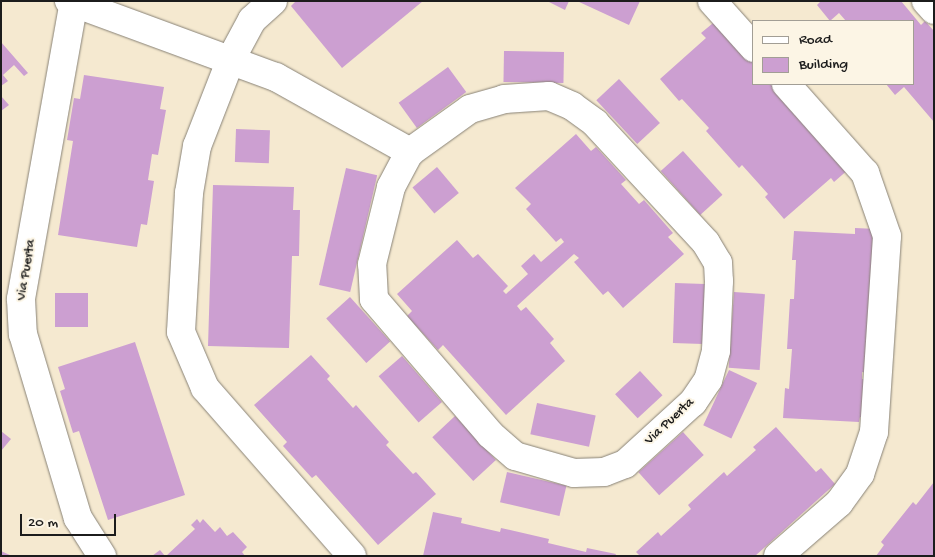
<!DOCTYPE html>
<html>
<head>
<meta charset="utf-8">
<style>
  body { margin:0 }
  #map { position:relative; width:935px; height:557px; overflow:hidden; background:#f5e9d0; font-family:"Gochi Hand",sans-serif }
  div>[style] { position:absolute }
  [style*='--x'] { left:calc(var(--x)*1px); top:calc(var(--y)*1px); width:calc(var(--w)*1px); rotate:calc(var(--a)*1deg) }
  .building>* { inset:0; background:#cc9fd1; transform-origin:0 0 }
  .roads { filter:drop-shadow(0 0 1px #888276) drop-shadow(0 0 1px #888276) }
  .minor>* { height:28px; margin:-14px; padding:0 14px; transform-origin:14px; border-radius:14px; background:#fff }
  span { translate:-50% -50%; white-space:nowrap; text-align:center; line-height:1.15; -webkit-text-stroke:4px #fcf5e5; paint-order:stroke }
  .street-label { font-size:14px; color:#1c1c1c }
  .frame { position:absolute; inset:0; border:2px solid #1c1c1c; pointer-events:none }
  .legend { position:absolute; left:752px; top:20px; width:162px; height:65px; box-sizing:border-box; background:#fcf5e5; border:1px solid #a29e95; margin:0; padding:6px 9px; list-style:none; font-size:15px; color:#1c1c1c }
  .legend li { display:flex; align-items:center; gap:10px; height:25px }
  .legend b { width:25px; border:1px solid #a29e95 }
  .scale { position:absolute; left:20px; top:514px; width:96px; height:22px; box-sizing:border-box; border:2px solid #1c1c1c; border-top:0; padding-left:6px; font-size:15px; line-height:18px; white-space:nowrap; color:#1c1c1c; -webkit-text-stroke:4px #fcf5e5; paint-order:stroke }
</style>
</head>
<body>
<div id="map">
  <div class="building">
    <i style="clip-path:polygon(296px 1px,423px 1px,342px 68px,291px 6px)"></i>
    <i style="clip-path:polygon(547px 1px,569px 1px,565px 10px)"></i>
    <i style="clip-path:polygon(577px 1px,640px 1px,629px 25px)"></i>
    <i style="clip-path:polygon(821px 1px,901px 1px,921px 25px,925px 21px,934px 31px,934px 122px,904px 87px,895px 95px,886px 84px,914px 84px,914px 21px,846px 21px,839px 13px,830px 21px,817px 5px)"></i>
    <i style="clip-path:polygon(718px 19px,754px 59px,754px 84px,775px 84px,850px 168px,834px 182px,831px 178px,784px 219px,765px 197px,768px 194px,742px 165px,739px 168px,706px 131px,709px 128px,682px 99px,679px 101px,660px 79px,706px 38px,701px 33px)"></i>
    <i style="clip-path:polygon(1px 42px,28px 73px,24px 76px,14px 65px,3px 75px,8px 81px,1px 86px)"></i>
    <i style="left:504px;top:51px;width:60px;height:31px;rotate:1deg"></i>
    <i style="left:448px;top:67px;width:31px;height:61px;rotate:54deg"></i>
    <i style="clip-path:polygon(84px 75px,164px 87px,160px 109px,166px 110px,158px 155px,152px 154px,148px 180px,154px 181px,147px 225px,141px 224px,137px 247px,58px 235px,73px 141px,67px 140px,74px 98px,80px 99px)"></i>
    <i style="left:619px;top:79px;width:60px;height:31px;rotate:47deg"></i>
    <i style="clip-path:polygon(1px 96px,9px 105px,1px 111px)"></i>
    <i style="left:236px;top:129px;width:34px;height:33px;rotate:2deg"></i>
    <i style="clip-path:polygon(576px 134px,591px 151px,596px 147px,626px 180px,621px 184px,639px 204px,644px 200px,673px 233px,668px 237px,684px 254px,623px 308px,608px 291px,603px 295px,574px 262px,579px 258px,574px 254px,517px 306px,521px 311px,526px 307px,554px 339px,550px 343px,565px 361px,506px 415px,443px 345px,438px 350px,407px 316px,412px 311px,397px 294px,457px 240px,473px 258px,478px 254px,508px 286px,503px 291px,506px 294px,528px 274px,521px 266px,534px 254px,541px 262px,564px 242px,561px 238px,556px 242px,526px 209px,531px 204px,515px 188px)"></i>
    <i style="left:683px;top:151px;width:59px;height:30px;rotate:48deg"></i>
    <i style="left:437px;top:167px;width:34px;height:32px;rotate:50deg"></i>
    <i style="left:346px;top:168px;width:32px;height:120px;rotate:13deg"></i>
    <i style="clip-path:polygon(213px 185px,294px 187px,293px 210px,300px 210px,299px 256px,292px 256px,289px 348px,208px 346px)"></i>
    <i style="clip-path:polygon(855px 228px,877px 229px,868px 373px,862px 372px,862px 379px,867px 379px,865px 417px,860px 417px,859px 422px,783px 418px,785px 388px,789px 389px,792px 349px,787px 349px,790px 299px,794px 299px,796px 260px,792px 260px,794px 231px,855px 234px)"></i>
    <i style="left:675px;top:283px;width:30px;height:60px;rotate:2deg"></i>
    <i style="left:734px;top:292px;width:31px;height:76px;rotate:4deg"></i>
    <i style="left:88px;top:293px;width:34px;height:33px;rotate:90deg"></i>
    <i style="left:350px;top:297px;width:60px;height:32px;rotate:48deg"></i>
    <i style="clip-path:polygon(135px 342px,185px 495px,108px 520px,79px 431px,73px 433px,60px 391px,65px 389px,58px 367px)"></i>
    <i style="clip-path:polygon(311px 355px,330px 376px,327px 379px,353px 408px,356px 405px,389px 442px,386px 445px,413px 474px,416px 472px,436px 494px,378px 545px,316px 475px,312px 478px,283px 446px,287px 442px,254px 405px)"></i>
    <i style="left:402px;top:356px;width:61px;height:31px;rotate:49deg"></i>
    <i style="left:729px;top:370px;width:31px;height:61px;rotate:25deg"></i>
    <i style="left:640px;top:371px;width:33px;height:34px;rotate:47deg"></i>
    <i style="left:537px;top:403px;width:60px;height:32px;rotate:12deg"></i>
    <i style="left:455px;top:416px;width:60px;height:31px;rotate:47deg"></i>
    <i style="clip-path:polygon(776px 427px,816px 472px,821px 468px,835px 484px,755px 556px,640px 556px,636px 552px,658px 532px,661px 536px,691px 509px,688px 505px,724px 472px,727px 476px,756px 450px,753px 447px)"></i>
    <i style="clip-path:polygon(1px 431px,11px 439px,1px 451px)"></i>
    <i style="left:683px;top:432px;width:31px;height:60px;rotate:48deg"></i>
    <i style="left:507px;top:472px;width:61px;height:31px;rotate:13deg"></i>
    <i style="clip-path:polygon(934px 482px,934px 556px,876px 556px,884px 545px,881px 542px,913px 502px,916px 505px)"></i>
    <i style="clip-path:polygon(433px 512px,462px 518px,461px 523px,500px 532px,501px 528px,549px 539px,548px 543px,586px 552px,587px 548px,616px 554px,615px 556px,423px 556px)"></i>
    <i style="clip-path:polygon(197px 519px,200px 523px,203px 519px,215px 532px,220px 527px,227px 536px,233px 532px,247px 547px,242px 552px,245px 556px,166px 556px,195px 529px,191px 525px)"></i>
    <i style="clip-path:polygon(160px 550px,165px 556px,152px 556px)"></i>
    <i style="clip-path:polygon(1px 551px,12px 556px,1px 556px)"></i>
  </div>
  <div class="roads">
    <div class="minor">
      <i style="--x:69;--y:1;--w:221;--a:20.2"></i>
      <i style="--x:276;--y:77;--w:154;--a:29.2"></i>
      <i style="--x:74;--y:1;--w:303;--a:100.1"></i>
      <i style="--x:21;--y:299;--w:35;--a:87"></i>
      <i style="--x:23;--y:334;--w:192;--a:73.4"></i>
      <i style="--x:78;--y:518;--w:45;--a:57.7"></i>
      <i style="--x:273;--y:1;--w:28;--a:138"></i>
      <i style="--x:252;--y:20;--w:44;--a:118.3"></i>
      <i style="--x:231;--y:59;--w:93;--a:111.3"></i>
      <i style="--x:197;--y:146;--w:48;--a:99.7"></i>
      <i style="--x:189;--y:193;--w:139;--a:93.3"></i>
      <i style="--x:181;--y:332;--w:61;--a:66.8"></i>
      <i style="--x:205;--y:388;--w:223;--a:48.8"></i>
      <i style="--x:712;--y:1;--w:63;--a:48.2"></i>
      <i style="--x:926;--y:1;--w:12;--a:48"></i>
      <i style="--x:549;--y:96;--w:25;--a:23"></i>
      <i style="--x:572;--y:106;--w:29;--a:36"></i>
      <i style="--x:595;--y:123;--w:163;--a:47.2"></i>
      <i style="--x:706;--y:243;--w:23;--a:59"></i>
      <i style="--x:718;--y:263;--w:18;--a:87"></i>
      <i style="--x:719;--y:281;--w:70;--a:92.5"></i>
      <i style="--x:716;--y:351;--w:30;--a:105"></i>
      <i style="--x:708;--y:380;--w:27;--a:124"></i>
      <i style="--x:693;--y:402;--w:92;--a:137.6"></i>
      <i style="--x:625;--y:464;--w:22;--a:159"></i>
      <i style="--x:604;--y:472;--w:30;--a:178"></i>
      <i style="--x:574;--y:473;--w:61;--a:-163.9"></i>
      <i style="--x:515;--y:456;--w:33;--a:-139"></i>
      <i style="--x:490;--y:434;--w:178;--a:-130.7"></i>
      <i style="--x:374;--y:299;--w:35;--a:-93"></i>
      <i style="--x:372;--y:264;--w:79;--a:-76.1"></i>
      <i style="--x:391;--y:187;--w:40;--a:-62"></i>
      <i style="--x:410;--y:152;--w:74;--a:-35.6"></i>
      <i style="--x:470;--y:109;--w:35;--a:-16"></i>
      <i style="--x:504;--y:99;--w:45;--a:-3.8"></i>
      <i style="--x:778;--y:556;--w:81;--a:-41"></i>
      <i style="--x:839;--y:503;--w:36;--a:-54"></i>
      <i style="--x:860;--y:474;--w:44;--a:-71.6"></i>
      <i style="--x:874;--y:432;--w:196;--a:-86.2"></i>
      <i style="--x:887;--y:236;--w:67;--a:-109.2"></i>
      <i style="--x:865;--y:173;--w:119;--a:-131.6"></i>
    </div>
  </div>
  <div class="street-label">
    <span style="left:27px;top:270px;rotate:-81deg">Via Puerta</span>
    <span style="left:670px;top:422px;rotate:-43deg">Via Puerta</span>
  </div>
  <div class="frame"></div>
  <ul class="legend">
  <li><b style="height:6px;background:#fff"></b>Road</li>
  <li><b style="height:14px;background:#cc9fd1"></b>Building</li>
  </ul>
  <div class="scale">20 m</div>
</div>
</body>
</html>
